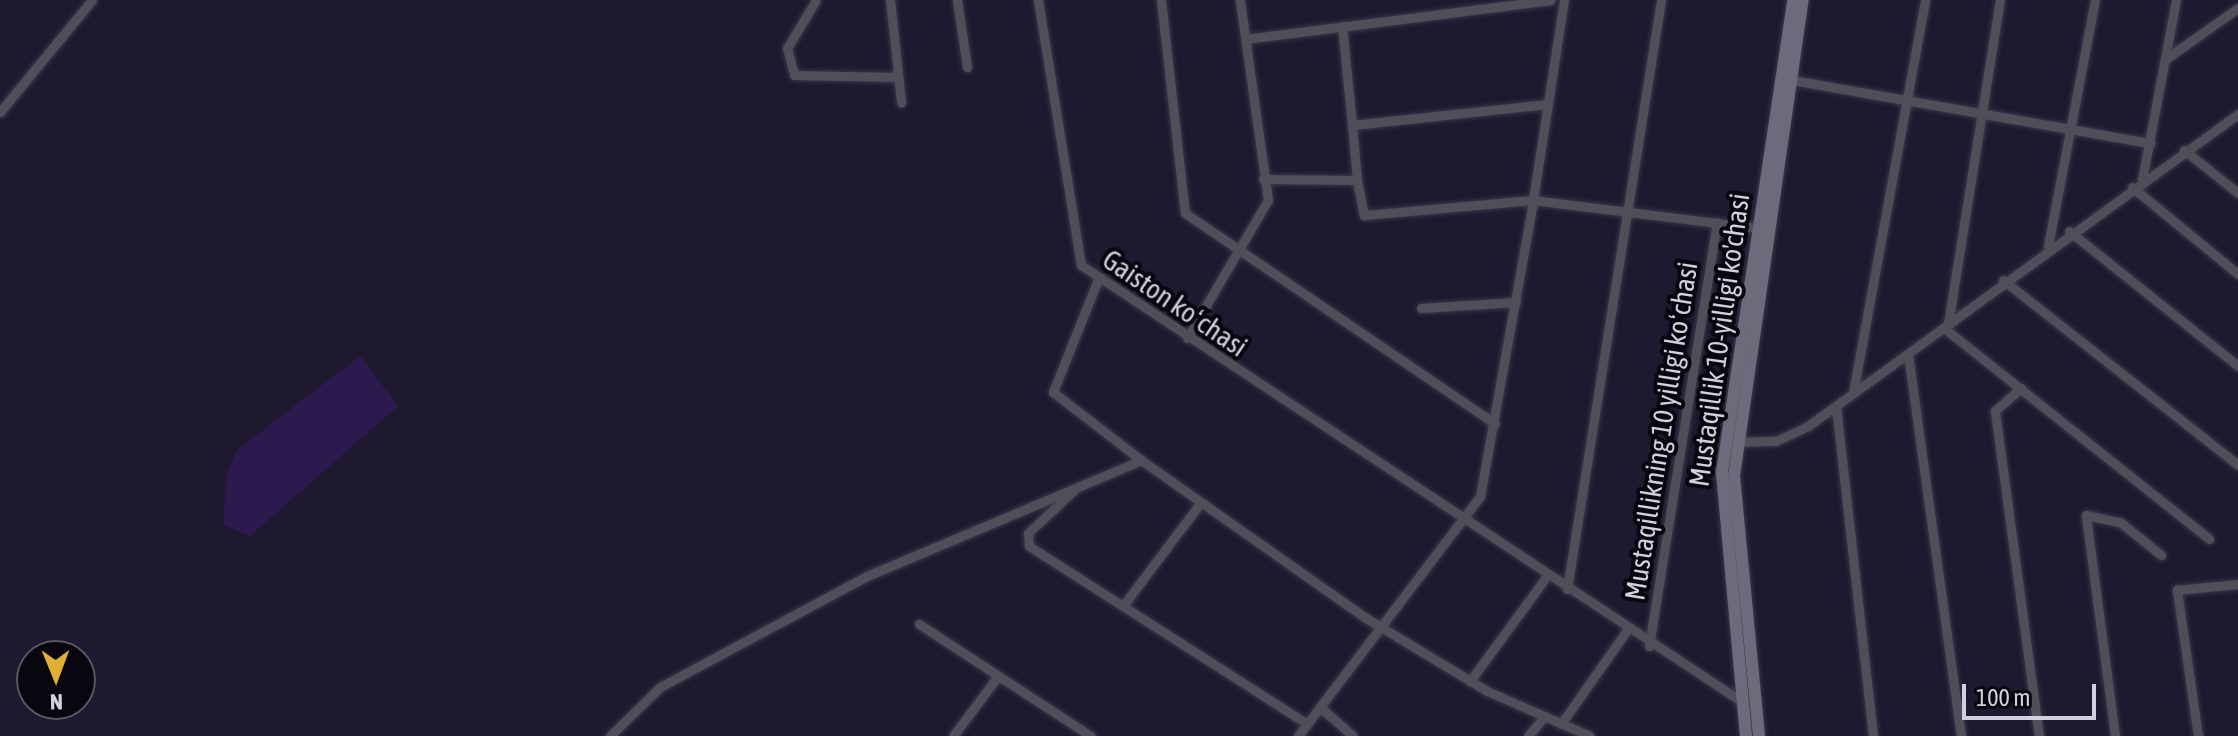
<!DOCTYPE html>
<html>
<head>
<meta charset="utf-8">
<style>
  body { margin:0 }
  #map { position:relative; width:2238px; height:736px; overflow:hidden; background:#1e192e; font-family:"Asap Condensed",sans-serif }
  div>[style] { position:absolute }
  [style*='--x'] { left:calc(var(--x)*1px); top:calc(var(--y)*1px); width:calc(var(--w)*1px); rotate:calc(var(--a)*1deg) }
  .green>* { inset:0; background:#2c1a4e }
  .roads { filter:drop-shadow(0 0 2px #3b364a) drop-shadow(0 0 2px #3b364a) }
  .minor>* { height:9px; margin:-4.5px; padding:0 4.5px; transform-origin:4.5px; border-radius:4.5px; background:#504e59 }
  .secondary>* { height:12px; margin:-6px; padding:0 6px; transform-origin:6px; border-radius:6px; background:#6d6a7b }
  span { translate:-50% -50%; white-space:nowrap; text-align:center; line-height:1.15; -webkit-text-stroke:8px #08060e; paint-order:stroke }
  .street-label { font-size:28px; color:#d2cfde }
  .north { position:absolute; left:16px; top:640px; width:80px; height:80px; box-sizing:border-box; background:#08060e; border:2px solid #595661; border-radius:50%; rotate:179deg; font-size:22px; font-weight:700; line-height:32px; text-align:center; color:#d2cfde }
  .north::after { content:''; display:block; margin:auto; width:28px; height:36px; background:#e1af34; clip-path:polygon(50% 0,100% 100%,50% 72%,0 100%) }
  .scale { position:absolute; left:1962px; top:684px; width:134px; height:36px; box-sizing:border-box; border:4px solid #d2cfde; border-top:0; padding-left:10px; font-size:24px; line-height:28px; white-space:nowrap; color:#d2cfde; -webkit-text-stroke:6px #08060e; paint-order:stroke }
</style>
</head>
<body>
<div id="map">
  <div class="green">
    <i style="clip-path:polygon(360px 356px,398px 406px,250px 536px,223px 525px,227px 472px,237px 450px)"></i>
  </div>
  <div class="roads">
    <div class="minor">
      <i style="--x:816;--y:0;--w:56;--a:121.1"></i>
      <i style="--x:787;--y:48;--w:28;--a:75"></i>
      <i style="--x:794;--y:75;--w:104;--a:1.1"></i>
      <i style="--x:890;--y:0;--w:103;--a:83.8"></i>
      <i style="--x:957;--y:0;--w:68;--a:81.5"></i>
      <i style="--x:1038;--y:0;--w:268;--a:80.8"></i>
      <i style="--x:1081;--y:265;--w:791;--a:33.45"></i>
      <i style="--x:1161;--y:0;--w:214;--a:83.6"></i>
      <i style="--x:1185;--y:213;--w:375;--a:34.2"></i>
      <i style="--x:1342;--y:26;--w:100;--a:84.2"></i>
      <i style="--x:1352;--y:125;--w:197;--a:-6.1"></i>
      <i style="--x:1246;--y:39;--w:307;--a:-7.3"></i>
      <i style="--x:2167;--y:58;--w:87;--a:-35.2"></i>
      <i style="--x:1792;--y:80;--w:364;--a:10"></i>
      <i style="--x:0;--y:112;--w:145;--a:-50.6"></i>
      <i style="--x:2184;--y:150;--w:69;--a:38.5"></i>
      <i style="--x:1263;--y:179;--w:94;--a:0.6"></i>
      <i style="--x:1357;--y:180;--w:55;--a:-95.2"></i>
      <i style="--x:1357;--y:180;--w:36;--a:79"></i>
      <i style="--x:1364;--y:215;--w:170;--a:-5.1"></i>
      <i style="--x:1533;--y:200;--w:202;--a:-81.2"></i>
      <i style="--x:2142;--y:180;--w:183;--a:-79.3"></i>
      <i style="--x:2132;--y:187;--w:137;--a:39.4"></i>
      <i style="--x:2069;--y:231;--w:216;--a:38.6"></i>
      <i style="--x:2048;--y:246;--w:250;--a:-79.2"></i>
      <i style="--x:1099;--y:277;--w:124;--a:111.8"></i>
      <i style="--x:1053;--y:392;--w:111;--a:37.7"></i>
      <i style="--x:2003;--y:280;--w:299;--a:38.2"></i>
      <i style="--x:1421;--y:308;--w:95;--a:-3.6"></i>
      <i style="--x:1948;--y:324;--w:328;--a:-80.9"></i>
      <i style="--x:1944;--y:328;--w:339;--a:38.5"></i>
      <i style="--x:1187;--y:338;--w:160;--a:-59.6"></i>
      <i style="--x:1268;--y:200;--w:202;--a:-98"></i>
      <i style="--x:1908;--y:354;--w:386;--a:82.1"></i>
      <i style="--x:2021;--y:388;--w:35;--a:139"></i>
      <i style="--x:1995;--y:411;--w:328;--a:82.3"></i>
      <i style="--x:1853;--y:393;--w:400;--a:-79.6"></i>
      <i style="--x:1836;--y:406;--w:332;--a:83.6"></i>
      <i style="--x:1739;--y:442;--w:37;--a:-2"></i>
      <i style="--x:1776;--y:441;--w:35;--a:-25"></i>
      <i style="--x:1808;--y:426;--w:531;--a:-35.96"></i>
      <i style="--x:1073;--y:491;--w:62;--a:137"></i>
      <i style="--x:1028;--y:533;--w:13;--a:86"></i>
      <i style="--x:1029;--y:546;--w:330;--a:32.6"></i>
      <i style="--x:1567;--y:589;--w:596;--a:-80.93"></i>
      <i style="--x:1125;--y:603;--w:126;--a:-53"></i>
      <i style="--x:919;--y:624;--w:205;--a:33.1"></i>
      <i style="--x:1649;--y:646;--w:429;--a:-80.9"></i>
      <i style="--x:1470;--y:681;--w:129;--a:-53.8"></i>
      <i style="--x:1320;--y:707;--w:44;--a:41.3"></i>
      <i style="--x:1561;--y:724;--w:115;--a:-54.9"></i>
      <i style="--x:610;--y:736;--w:70;--a:-44.4"></i>
      <i style="--x:660;--y:687;--w:235;--a:-28.2"></i>
      <i style="--x:867;--y:576;--w:298;--a:-22.9"></i>
      <i style="--x:1141;--y:460;--w:275;--a:35.1"></i>
      <i style="--x:1366;--y:618;--w:141;--a:31.1"></i>
      <i style="--x:1487;--y:691;--w:112;--a:23.6"></i>
      <i style="--x:953;--y:736;--w:75;--a:-53.1"></i>
      <i style="--x:1298;--y:736;--w:301;--a:-52.8"></i>
      <i style="--x:1480;--y:496;--w:301;--a:-79.8"></i>
      <i style="--x:1533;--y:200;--w:227;--a:7.1"></i>
      <i style="--x:1528;--y:736;--w:26;--a:-50"></i>
      <i style="--x:2115;--y:736;--w:223;--a:-97.5"></i>
      <i style="--x:2086;--y:515;--w:35;--a:12"></i>
      <i style="--x:2120;--y:522;--w:53;--a:38.8"></i>
      <i style="--x:2198;--y:736;--w:148;--a:-98.2"></i>
      <i style="--x:2177;--y:590;--w:61;--a:-5.6"></i>
    </div>
    <div class="secondary">
      <i style="--x:1746;--y:736;--w:265;--a:-95.2"></i>
      <i style="--x:1722;--y:472;--w:477;--a:-81.4"></i>
      <i style="--x:1759;--y:736;--w:261;--a:-95.5"></i>
      <i style="--x:1734;--y:476;--w:481;--a:-81.8"></i>
    </div>
  </div>
  <div class="street-label">
    <span style="left:1175px;top:303px;rotate:34deg">Gaiston koʻchasi</span>
    <span style="left:1719px;top:340px;rotate:-82deg">Mustaqillik 10-yilligi ko'chasi</span>
    <span style="left:1661px;top:431px;rotate:-81deg">Mustaqillikning 10 yilligi koʻchasi</span>
  </div>
  <div class="north">N</div>
  <div class="scale">100 m</div>
</div>
</body>
</html>
